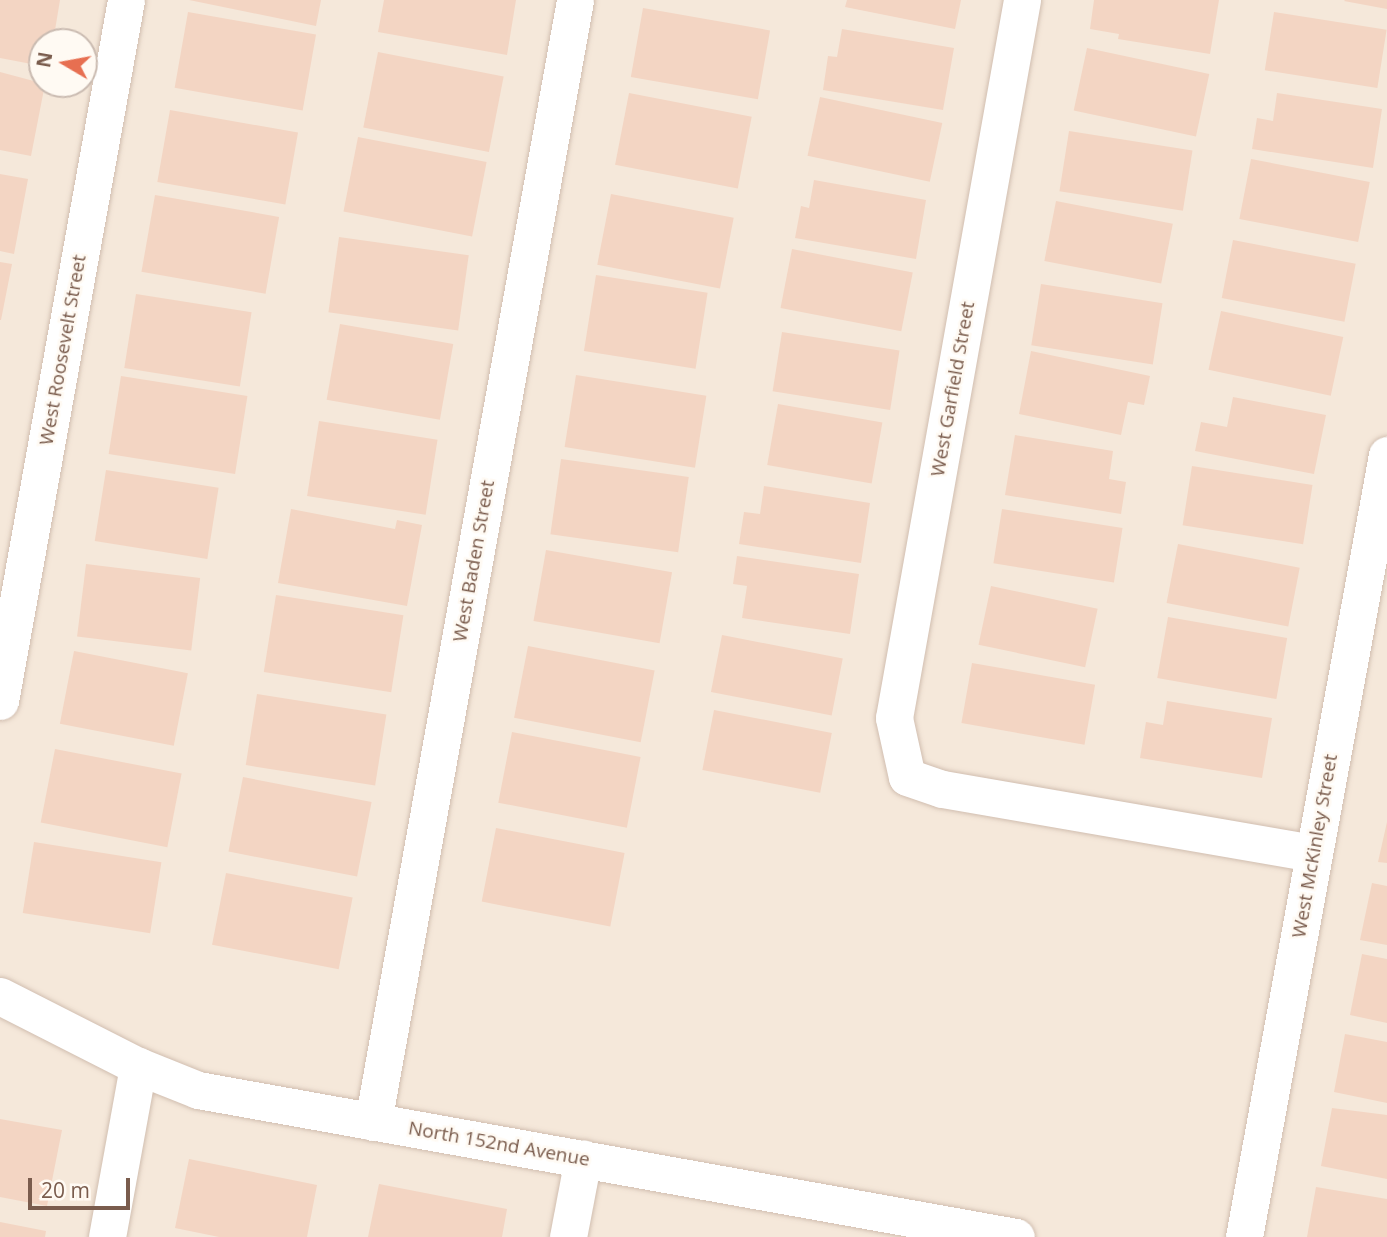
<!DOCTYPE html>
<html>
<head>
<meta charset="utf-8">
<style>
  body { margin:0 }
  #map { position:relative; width:1387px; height:1237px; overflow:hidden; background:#fdf6ec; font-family:"Open Sans",sans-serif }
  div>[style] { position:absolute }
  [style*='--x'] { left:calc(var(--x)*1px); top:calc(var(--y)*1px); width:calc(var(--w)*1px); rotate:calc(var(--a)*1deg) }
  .residential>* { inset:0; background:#f5e8da }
  .building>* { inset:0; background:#f3d5c3; transform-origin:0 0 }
  .roads { filter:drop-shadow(0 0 2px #d1beb0) drop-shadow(0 0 2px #d1beb0) }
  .minor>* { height:37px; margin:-18.5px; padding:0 18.5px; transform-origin:18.5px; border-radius:18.5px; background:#fff }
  span { translate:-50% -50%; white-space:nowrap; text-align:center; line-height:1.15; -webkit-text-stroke:5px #fffaf3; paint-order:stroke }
  .street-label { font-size:19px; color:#7a5c4d }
  .north { position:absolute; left:28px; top:28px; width:70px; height:70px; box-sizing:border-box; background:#fffaf3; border:2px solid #cabbb1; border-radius:50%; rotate:280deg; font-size:19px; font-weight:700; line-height:28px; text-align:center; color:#7a5c4d }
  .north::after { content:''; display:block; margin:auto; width:24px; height:32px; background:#e76f51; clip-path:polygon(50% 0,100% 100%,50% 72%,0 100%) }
  .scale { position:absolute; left:28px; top:1178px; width:102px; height:32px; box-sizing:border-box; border:4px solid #7a5c4d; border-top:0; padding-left:9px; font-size:21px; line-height:24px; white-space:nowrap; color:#7a5c4d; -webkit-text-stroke:5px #fffaf3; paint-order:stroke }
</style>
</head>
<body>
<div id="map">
  <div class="residential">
    <i style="clip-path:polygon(evenodd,0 0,1387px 0,1387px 1237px,0 1237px,0 0,42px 42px,84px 42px,84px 84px,42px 84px,42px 42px)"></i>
  </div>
  <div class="building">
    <i style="clip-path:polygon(0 0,60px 0,53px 42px,42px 42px,42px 66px,0 58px)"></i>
    <i style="clip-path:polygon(189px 0,321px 0,316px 26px)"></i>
    <i style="clip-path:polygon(384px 0,516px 0,507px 55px,378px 32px)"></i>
    <i style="clip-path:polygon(847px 0,961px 0,955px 29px,845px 7px)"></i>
    <i style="clip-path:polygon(1094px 0,1219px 0,1210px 54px,1118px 39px,1119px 34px,1090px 29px)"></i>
    <i style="clip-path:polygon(1345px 0,1387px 0,1387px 9px,1344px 1px)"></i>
    <i style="left:643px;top:8px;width:129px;height:70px;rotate:10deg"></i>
    <i style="left:188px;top:12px;width:130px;height:77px;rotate:10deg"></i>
    <i style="left:1274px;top:12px;width:114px;height:59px;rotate:9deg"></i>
    <i style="clip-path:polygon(842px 29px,954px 48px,943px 110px,823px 90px,828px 56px,837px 57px)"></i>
    <i style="left:1087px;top:48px;width:125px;height:64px;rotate:12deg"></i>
    <i style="left:378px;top:52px;width:128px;height:77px;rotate:11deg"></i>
    <i style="clip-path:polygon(0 72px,45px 84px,31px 156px,0 150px)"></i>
    <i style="left:629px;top:93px;width:125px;height:73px;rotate:11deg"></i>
    <i style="clip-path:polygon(1277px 93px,1382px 109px,1373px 168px,1252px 149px,1257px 118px,1273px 121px)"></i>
    <i style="left:820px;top:97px;width:125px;height:60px;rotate:12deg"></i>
    <i style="left:170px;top:110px;width:130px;height:73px;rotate:10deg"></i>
    <i style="left:1069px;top:131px;width:125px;height:61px;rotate:9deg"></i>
    <i style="left:358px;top:137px;width:131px;height:76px;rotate:11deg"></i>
    <i style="left:1251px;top:159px;width:121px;height:61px;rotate:11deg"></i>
    <i style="clip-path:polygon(0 174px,28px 179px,14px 254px,0 251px)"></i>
    <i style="clip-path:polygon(814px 180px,926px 200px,916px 259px,795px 238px,801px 206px,809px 208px)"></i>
    <i style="left:611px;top:194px;width:125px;height:72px;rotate:11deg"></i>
    <i style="left:155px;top:195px;width:126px;height:78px;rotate:10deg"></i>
    <i style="left:1056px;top:201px;width:119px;height:61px;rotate:11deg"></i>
    <i style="left:339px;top:237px;width:131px;height:76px;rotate:8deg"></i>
    <i style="left:1233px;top:240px;width:125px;height:59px;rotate:11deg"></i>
    <i style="left:792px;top:249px;width:123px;height:60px;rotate:11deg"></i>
    <i style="clip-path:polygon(0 262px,12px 264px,1px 320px,0 320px)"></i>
    <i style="left:596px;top:275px;width:113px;height:77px;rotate:9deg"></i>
    <i style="left:1041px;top:284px;width:123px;height:62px;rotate:9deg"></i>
    <i style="left:136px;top:294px;width:117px;height:75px;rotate:9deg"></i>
    <i style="left:1221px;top:311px;width:125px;height:60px;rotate:12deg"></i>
    <i style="left:340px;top:324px;width:115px;height:77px;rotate:10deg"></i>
    <i style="left:782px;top:332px;width:119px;height:60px;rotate:9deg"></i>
    <i style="clip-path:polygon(1031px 351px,1150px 376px,1144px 405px,1128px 402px,1121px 435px,1019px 414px)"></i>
    <i style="left:576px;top:375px;width:132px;height:73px;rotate:9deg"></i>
    <i style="left:121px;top:376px;width:128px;height:79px;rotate:9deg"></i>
    <i style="clip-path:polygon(1233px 397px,1326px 415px,1314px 474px,1195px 451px,1201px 422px,1227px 427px)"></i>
    <i style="left:778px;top:404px;width:106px;height:62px;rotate:10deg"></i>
    <i style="left:319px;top:421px;width:120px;height:76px;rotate:9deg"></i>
    <i style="clip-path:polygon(1015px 435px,1113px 451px,1109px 479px,1126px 482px,1121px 514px,1005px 495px)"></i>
    <i style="left:561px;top:459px;width:129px;height:76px;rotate:8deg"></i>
    <i style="left:1192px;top:466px;width:122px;height:60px;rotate:9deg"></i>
    <i style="left:106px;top:470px;width:114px;height:72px;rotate:9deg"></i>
    <i style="clip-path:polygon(764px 486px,870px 503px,861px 563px,739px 544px,744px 512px,760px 514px)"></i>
    <i style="clip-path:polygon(291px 509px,395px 529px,397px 520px,422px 525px,407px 606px,278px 583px)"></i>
    <i style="left:1002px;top:509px;width:122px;height:55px;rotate:9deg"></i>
    <i style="left:1178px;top:544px;width:124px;height:60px;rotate:11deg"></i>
    <i style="left:546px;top:550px;width:128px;height:72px;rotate:10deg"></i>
    <i style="clip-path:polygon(737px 556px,859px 574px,850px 634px,742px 618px,747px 586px,733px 584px)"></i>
    <i style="left:86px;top:564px;width:115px;height:73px;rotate:7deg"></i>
    <i style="left:991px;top:586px;width:109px;height:60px;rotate:12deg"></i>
    <i style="left:276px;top:595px;width:129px;height:78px;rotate:9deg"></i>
    <i style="left:1168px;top:617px;width:121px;height:62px;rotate:10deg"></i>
    <i style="left:722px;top:635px;width:123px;height:58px;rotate:11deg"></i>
    <i style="left:528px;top:646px;width:129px;height:73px;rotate:11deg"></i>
    <i style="left:74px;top:651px;width:116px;height:74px;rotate:11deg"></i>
    <i style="left:972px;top:663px;width:125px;height:61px;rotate:10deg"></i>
    <i style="left:257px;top:694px;width:131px;height:72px;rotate:9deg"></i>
    <i style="clip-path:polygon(1167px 701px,1272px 718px,1262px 778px,1140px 758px,1146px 722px,1163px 725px)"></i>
    <i style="left:714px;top:710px;width:120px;height:61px;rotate:11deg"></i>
    <i style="left:512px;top:732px;width:131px;height:72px;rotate:11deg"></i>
    <i style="left:55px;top:749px;width:129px;height:75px;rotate:11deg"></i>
    <i style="left:243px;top:777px;width:131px;height:76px;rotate:11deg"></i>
    <i style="clip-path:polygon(1387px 822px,1387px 863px,1378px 862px)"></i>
    <i style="left:496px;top:828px;width:131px;height:75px;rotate:11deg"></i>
    <i style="left:34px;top:842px;width:129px;height:72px;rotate:9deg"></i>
    <i style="left:226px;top:873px;width:129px;height:73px;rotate:11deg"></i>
    <i style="clip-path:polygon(1372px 883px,1387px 886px,1387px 945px,1360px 940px)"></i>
    <i style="clip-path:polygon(1362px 954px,1387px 959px,1387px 1023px,1350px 1015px)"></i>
    <i style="clip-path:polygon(1345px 1034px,1387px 1042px,1387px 1103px,1334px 1092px)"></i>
    <i style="clip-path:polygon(1332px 1108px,1387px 1115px,1387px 1179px,1321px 1166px)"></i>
    <i style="clip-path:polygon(0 1119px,62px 1130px,47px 1206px,0 1197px)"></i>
    <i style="clip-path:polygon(189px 1159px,317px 1185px,307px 1237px,219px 1237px,175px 1228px)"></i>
    <i style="clip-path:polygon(379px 1184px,507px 1209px,502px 1237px,368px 1237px)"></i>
    <i style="clip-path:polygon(1316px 1187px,1387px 1199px,1387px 1237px,1307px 1237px)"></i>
    <i style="clip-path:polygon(0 1222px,46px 1231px,45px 1237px,0 1237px)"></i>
  </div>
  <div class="roads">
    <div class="minor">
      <i style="--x:1022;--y:0;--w:729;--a:100.11"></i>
      <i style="--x:894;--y:718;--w:60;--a:77.6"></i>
      <i style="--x:907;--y:777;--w:37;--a:19"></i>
      <i style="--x:942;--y:789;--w:377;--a:9.8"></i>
      <i style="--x:0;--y:701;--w:712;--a:-79.81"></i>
      <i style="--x:0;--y:996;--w:155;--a:26.9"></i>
      <i style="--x:138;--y:1066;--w:65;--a:21.8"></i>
      <i style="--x:198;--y:1090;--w:831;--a:10.19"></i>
      <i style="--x:373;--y:1122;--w:1140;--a:-79.79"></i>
      <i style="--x:107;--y:1237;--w:174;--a:-79.7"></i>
      <i style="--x:568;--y:1237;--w:80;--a:-79.2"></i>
      <i style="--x:1244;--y:1237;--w:795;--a:-79.64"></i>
    </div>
  </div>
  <div class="street-label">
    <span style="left:63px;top:350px;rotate:-80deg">West Roosevelt Street</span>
    <span style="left:953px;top:389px;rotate:-80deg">West Garfield Street</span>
    <span style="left:474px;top:561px;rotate:-80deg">West Baden Street</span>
    <span style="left:1315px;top:846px;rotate:-80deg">West McKinley Street</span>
    <span style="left:499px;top:1144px;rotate:10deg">North 152nd Avenue</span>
  </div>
  <div class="north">N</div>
  <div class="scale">20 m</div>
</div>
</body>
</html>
